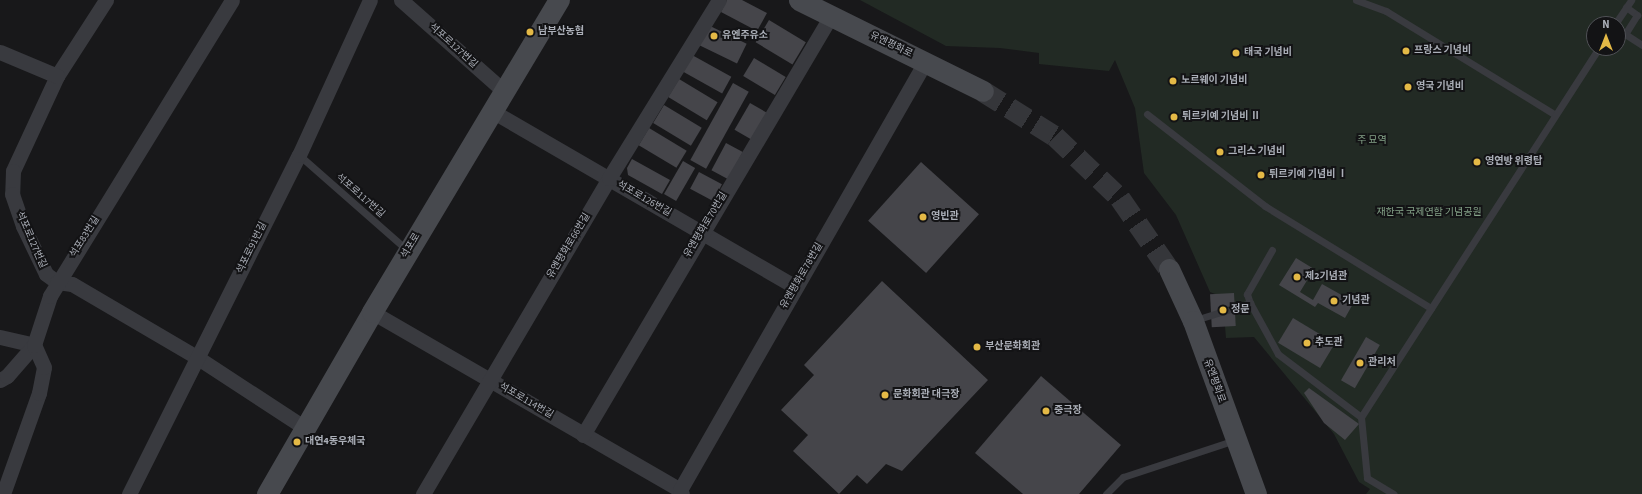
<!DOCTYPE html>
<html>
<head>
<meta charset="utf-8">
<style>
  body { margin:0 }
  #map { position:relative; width:1642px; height:494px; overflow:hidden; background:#18181a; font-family:"Source Sans 3","Noto Sans KR",sans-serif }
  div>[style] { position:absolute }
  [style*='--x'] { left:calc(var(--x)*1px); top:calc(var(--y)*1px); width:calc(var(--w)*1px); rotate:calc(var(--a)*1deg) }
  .green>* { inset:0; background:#222a24 }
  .building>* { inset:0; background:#45454a; transform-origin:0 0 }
  .secondary-tunnel>* { height:21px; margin-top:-10.5px; transform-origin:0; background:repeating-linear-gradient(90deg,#35363a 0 21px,transparent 0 31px) }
  .service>* { height:7px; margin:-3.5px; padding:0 3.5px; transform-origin:3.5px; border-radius:3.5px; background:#393a3f }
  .minor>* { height:15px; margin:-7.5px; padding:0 7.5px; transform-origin:7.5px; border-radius:7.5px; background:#393a3f }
  .secondary>* { height:21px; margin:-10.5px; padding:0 10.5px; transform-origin:10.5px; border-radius:10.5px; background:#47494e }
  .dots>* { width:11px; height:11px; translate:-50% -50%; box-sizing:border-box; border:2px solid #131315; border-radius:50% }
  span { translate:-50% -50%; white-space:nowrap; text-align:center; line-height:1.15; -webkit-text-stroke:4px #131315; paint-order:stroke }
  .poi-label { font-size:10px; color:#abafb8; font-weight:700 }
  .left { translate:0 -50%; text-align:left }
  .street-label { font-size:10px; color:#abafb8 }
  .park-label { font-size:10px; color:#84a288 }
  .north { position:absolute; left:1586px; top:16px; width:40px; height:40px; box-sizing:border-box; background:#131315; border:1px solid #505156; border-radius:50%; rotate:0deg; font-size:11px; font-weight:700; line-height:16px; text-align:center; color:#abafb8 }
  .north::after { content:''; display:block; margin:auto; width:14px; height:18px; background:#e4b946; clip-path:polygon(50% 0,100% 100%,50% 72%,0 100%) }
</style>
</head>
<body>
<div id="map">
  <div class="green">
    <i style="clip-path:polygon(evenodd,860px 0,1642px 0,1642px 494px,1366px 494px,1370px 489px,1359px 482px,1334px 434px,1254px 337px,1226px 338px,1225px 326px,1215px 294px,1210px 292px,1176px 215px,1144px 173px,1135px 108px,1115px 60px,1109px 71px,1039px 64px,1039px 53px,1000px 48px,946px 46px,860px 0,1594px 24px,1618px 24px,1618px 48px,1594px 48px,1594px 24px)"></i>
  </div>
  <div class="building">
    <i style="clip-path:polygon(727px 0,742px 0,767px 13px,757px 31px,721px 12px)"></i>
    <i style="left:769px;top:20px;width:43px;height:26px;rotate:31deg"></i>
    <i style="left:708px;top:25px;width:43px;height:22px;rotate:26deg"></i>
    <i style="left:692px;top:55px;width:45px;height:19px;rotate:29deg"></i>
    <i style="left:754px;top:58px;width:37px;height:21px;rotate:31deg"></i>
    <i style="left:679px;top:79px;width:45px;height:21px;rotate:31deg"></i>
    <i style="left:733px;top:83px;width:18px;height:88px;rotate:29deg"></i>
    <i style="left:750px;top:103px;width:20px;height:31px;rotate:30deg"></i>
    <i style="left:664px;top:105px;width:44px;height:21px;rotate:31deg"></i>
    <i style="left:649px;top:128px;width:44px;height:20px;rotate:31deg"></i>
    <i style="left:726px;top:143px;width:19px;height:31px;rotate:28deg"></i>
    <i style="clip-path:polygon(632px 159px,670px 180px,662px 194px,628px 175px,627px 168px)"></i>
    <i style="left:683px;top:161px;width:14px;height:38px;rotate:30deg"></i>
    <i style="left:921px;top:162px;width:78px;height:79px;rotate:42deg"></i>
    <i style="left:699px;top:172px;width:26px;height:19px;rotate:28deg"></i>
    <i style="clip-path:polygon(1296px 258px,1314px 269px,1300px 292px,1313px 300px,1322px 284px,1354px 302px,1345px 318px,1318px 303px,1315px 307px,1279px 285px)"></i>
    <i style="clip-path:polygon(882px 281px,988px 380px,902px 471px,886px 464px,867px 484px,857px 475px,839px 494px,793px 451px,808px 435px,781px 410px,814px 375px,804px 365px)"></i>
    <i style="left:1234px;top:293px;width:33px;height:24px;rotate:87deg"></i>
    <i style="left:1293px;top:318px;width:49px;height:29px;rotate:31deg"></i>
    <i style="left:1366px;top:337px;width:16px;height:50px;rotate:30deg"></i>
    <i style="clip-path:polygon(1041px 376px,1121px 445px,1079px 494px,1023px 494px,975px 453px)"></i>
    <i style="clip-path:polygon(1309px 388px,1359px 424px,1345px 440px,1324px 423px,1304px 393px)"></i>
  </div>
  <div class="secondary-tunnel">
    <i style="--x:983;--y:91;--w:85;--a:32"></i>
    <i style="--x:1055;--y:136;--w:90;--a:43.6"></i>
    <i style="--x:1120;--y:198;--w:86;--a:55.4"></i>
  </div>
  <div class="service">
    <i style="--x:1356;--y:0;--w:32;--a:20"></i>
    <i style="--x:1386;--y:11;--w:197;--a:31.5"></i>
    <i style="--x:1626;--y:7;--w:14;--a:36"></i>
    <i style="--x:1637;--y:15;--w:22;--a:122"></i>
    <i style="--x:1625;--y:34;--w:20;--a:33"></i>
    <i style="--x:1615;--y:24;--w:29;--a:-56"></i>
    <i style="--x:1147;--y:114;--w:150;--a:37.9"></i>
    <i style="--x:1265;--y:206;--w:195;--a:31.6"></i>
    <i style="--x:299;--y:155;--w:144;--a:41.3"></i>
    <i style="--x:1272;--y:250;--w:51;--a:119.6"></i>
    <i style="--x:1247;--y:294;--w:9;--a:72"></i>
    <i style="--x:1250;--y:303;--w:58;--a:61.2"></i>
    <i style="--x:1278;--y:354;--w:104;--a:37.2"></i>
    <i style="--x:1361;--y:417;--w:439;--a:-57.2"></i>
    <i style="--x:1195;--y:320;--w:58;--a:-17.2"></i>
    <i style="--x:1361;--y:417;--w:61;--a:84.4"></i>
    <i style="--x:1367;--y:478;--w:31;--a:31"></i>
    <i style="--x:1106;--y:494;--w:24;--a:-45"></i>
    <i style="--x:1123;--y:477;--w:118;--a:-18.3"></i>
  </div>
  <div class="minor">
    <i style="--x:106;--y:0;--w:90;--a:122.8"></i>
    <i style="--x:57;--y:76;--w:105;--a:114.9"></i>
    <i style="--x:13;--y:171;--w:23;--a:92"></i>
    <i style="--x:12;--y:194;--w:34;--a:71"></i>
    <i style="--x:23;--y:226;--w:53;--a:64.4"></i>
    <i style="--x:46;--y:274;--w:14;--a:36"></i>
    <i style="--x:57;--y:282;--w:15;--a:8"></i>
    <i style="--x:72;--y:284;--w:146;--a:30.4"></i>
    <i style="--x:198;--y:358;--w:128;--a:33.2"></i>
    <i style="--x:401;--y:0;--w:137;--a:41.5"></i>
    <i style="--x:0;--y:52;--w:62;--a:22.8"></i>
    <i style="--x:492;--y:111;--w:351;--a:30.1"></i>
    <i style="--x:372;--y:312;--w:356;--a:30"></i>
    <i style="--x:680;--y:490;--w:4;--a:63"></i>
    <i style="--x:0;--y:337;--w:35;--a:13"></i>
    <i style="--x:0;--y:380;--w:8;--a:-30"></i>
    <i style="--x:7;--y:376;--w:41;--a:-48.9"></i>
    <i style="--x:583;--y:435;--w:488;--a:-59.4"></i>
    <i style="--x:680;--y:490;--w:493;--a:-60.2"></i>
    <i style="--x:3;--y:494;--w:107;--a:-70.4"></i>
    <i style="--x:39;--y:393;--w:26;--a:-79"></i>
    <i style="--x:44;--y:367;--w:24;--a:-114"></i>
    <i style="--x:34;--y:345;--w:52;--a:-71.9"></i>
    <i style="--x:50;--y:296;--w:347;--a:-58.4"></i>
    <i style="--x:129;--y:494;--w:379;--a:-63.4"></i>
    <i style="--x:299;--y:155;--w:170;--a:-65.4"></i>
    <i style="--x:423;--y:494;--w:367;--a:-59.5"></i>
    <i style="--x:609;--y:178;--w:209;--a:-58.3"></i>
  </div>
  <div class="secondary">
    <i style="--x:799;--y:0;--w:205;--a:26.3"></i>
    <i style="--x:1169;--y:269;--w:57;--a:65.2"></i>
    <i style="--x:1193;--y:321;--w:184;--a:70"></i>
    <i style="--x:267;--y:494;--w:210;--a:-60"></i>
    <i style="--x:372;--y:312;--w:364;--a:-59.1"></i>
  </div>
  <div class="dots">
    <i style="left:530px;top:32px;background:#e4b946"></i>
    <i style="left:714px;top:36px;background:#e4b946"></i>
    <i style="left:1406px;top:51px;background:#e4b946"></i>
    <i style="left:1236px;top:53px;background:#e4b946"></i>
    <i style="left:1173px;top:81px;background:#e4b946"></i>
    <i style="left:1408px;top:87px;background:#e4b946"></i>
    <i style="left:1174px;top:117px;background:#e4b946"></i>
    <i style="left:1220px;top:152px;background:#e4b946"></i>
    <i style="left:1477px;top:162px;background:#e4b946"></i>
    <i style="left:1261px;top:175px;background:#e4b946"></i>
    <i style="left:923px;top:217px;background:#e4b946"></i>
    <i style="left:1297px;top:277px;background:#e4b946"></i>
    <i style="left:1334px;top:301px;background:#e4b946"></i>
    <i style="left:1223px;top:310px;background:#e4b946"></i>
    <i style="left:1307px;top:343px;background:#e4b946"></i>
    <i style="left:977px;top:347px;background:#e4b946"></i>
    <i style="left:1360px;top:363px;background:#e4b946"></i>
    <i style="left:885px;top:395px;background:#e4b946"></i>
    <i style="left:1046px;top:411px;background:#e4b946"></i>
    <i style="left:297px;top:442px;background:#e4b946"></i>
  </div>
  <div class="poi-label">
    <span class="left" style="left:538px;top:32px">남부산농협</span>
    <span class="left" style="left:722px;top:36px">유엔주유소</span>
    <span class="left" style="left:1414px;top:51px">프랑스 기념비</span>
    <span class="left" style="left:1244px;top:53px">태국 기념비</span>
    <span class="left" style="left:1181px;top:81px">노르웨이 기념비</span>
    <span class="left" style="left:1416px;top:87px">영국 기념비</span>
    <span class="left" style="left:1182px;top:117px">튀르키예 기념비 Ⅱ</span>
    <span class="left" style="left:1228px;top:152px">그리스 기념비</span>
    <span class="left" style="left:1485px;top:162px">영연방 위령탑</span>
    <span class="left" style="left:1269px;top:175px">튀르키예 기념비 Ⅰ</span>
    <span class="left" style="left:931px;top:217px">영빈관</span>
    <span class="left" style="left:1305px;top:277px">제2기념관</span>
    <span class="left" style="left:1342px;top:301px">기념관</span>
    <span class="left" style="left:1231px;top:310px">정문</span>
    <span class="left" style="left:1315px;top:343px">추도관</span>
    <span class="left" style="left:985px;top:347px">부산문화회관</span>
    <span class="left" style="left:1368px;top:363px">관리처</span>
    <span class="left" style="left:893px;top:395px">문화회관 대극장</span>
    <span class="left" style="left:1054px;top:411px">중극장</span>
    <span class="left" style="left:305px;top:442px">대연4동우체국</span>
  </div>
  <div class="street-label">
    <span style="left:891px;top:45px;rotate:26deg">유엔평화로</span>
    <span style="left:453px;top:46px;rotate:42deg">석포로127번길</span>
    <span style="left:360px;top:196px;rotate:41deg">석포로117번길</span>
    <span style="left:644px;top:199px;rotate:30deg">석포로126번길</span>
    <span style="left:706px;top:225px;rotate:-59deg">유엔평화로70번길</span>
    <span style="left:85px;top:237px;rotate:-58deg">석포83번길</span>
    <span style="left:31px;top:240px;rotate:66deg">석포로127번길</span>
    <span style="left:411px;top:246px;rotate:-59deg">석포로</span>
    <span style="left:569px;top:246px;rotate:-59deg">유엔평화로66번길</span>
    <span style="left:252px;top:248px;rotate:-64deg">석포로91번길</span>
    <span style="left:802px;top:276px;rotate:-60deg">유엔평화로78번길</span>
    <span style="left:1214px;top:381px;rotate:70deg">유엔평화로</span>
    <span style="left:526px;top:401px;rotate:30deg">석포로114번길</span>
  </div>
  <div class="park-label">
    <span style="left:1372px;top:141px">주 묘역</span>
    <span style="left:1429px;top:213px">재한국 국제연합 기념공원</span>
  </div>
  <div class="north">N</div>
</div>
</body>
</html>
